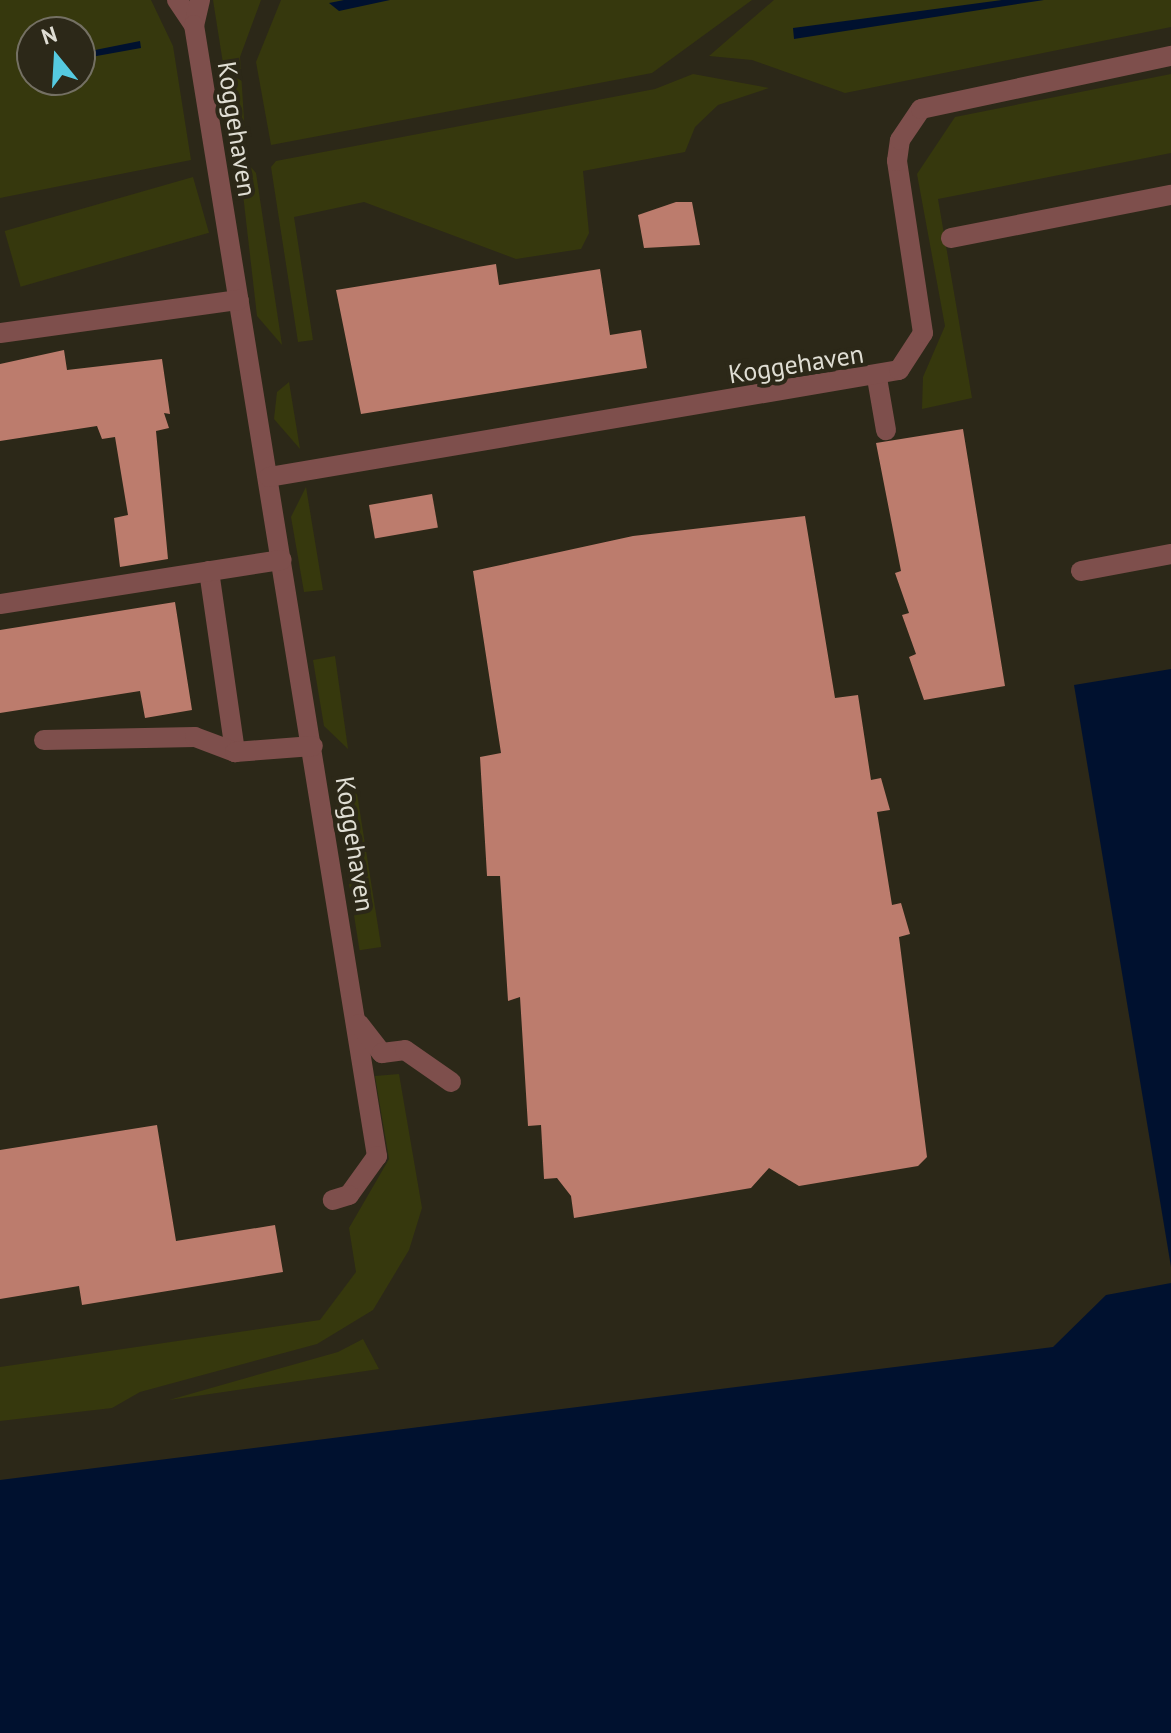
<!DOCTYPE html>
<html>
<head>
<meta charset="utf-8">
<style>
  body { margin:0 }
  #map { position:relative; width:1171px; height:1733px; overflow:hidden; background:#2c2818; font-family:"PT Sans",sans-serif }
  div>[style] { position:absolute }
  [style*='--x'] { left:calc(var(--x)*1px); top:calc(var(--y)*1px); width:calc(var(--w)*1px); rotate:calc(var(--a)*1deg) }
  .green>* { inset:0; background:#36380d; transform-origin:0 0 }
  .water>* { inset:0; background:#00112f }
  .building>* { inset:0; background:#bc7c6d; transform-origin:0 0 }
  .minor>* { height:20px; margin:-10px; padding:0 10px; transform-origin:10px; border-radius:10px; background:#7e4f4c }
  span { translate:-50% -50%; white-space:nowrap; text-align:center; line-height:1.15; -webkit-text-stroke:8px #2c2818; paint-order:stroke }
  .street-label { font-size:26px; color:#dfddd3 }
  .north { position:absolute; left:16px; top:16px; width:80px; height:80px; box-sizing:border-box; background:#2c2818; border:2px solid #747063; border-radius:50%; rotate:342deg; font-size:22px; font-weight:700; line-height:32px; text-align:center; color:#dfddd3 }
  .north::after { content:''; display:block; margin:auto; width:28px; height:36px; background:#55cae0; clip-path:polygon(50% 0,100% 100%,50% 72%,0 100%) }
</style>
</head>
<body>
<div id="map">
  <div class="green">
    <i style="clip-path:polygon(evenodd,0 0,151px 0,173px 46px,191px 160px,0 198px,0 0,32px 32px,80px 32px,80px 80px,32px 80px,32px 32px)"></i>
    <i style="clip-path:polygon(213px 0,261px 0,240px 57px,246px 150px,237px 152px)"></i>
    <i style="clip-path:polygon(281px 0,752px 0,652px 73px,271px 145px,256px 62px)"></i>
    <i style="clip-path:polygon(774px 0,1171px 0,1171px 27px,845px 93px,752px 60px,709px 56px)"></i>
    <i style="clip-path:polygon(693px 74px,769px 88px,718px 105px,695px 127px,685px 152px,583px 171px,589px 233px,581px 249px,516px 259px,364px 202px,294px 217px,313px 340px,298px 342px,271px 167px,276px 161px,655px 89px)"></i>
    <i style="clip-path:polygon(1171px 74px,1171px 153px,938px 199px,972px 398px,922px 409px,923px 377px,945px 326px,917px 174px,955px 117px)"></i>
    <i style="clip-path:polygon(250px 166px,256px 173px,282px 345px,257px 316px,240px 168px)"></i>
    <i style="left:193px;top:177px;width:58px;height:196px;rotate:74deg"></i>
    <i style="clip-path:polygon(289px 382px,300px 449px,274px 419px,277px 392px)"></i>
    <i style="clip-path:polygon(306px 487px,323px 590px,304px 592px,291px 517px)"></i>
    <i style="clip-path:polygon(335px 656px,348px 749px,324px 726px,313px 660px)"></i>
    <i style="left:355px;top:781px;width:168px;height:22px;rotate:81deg"></i>
    <i style="clip-path:polygon(399px 1074px,422px 1208px,409px 1250px,373px 1310px,317px 1344px,140px 1392px,112px 1408px,0 1421px,0 1367px,320px 1320px,356px 1272px,349px 1228px,389px 1159px,375px 1076px)"></i>
    <i style="clip-path:polygon(363px 1339px,379px 1369px,169px 1400px,338px 1352px)"></i>
  </div>
  <div class="water">
    <i style="clip-path:polygon(390px 0,339px 11px,329px 3px,344px 0)"></i>
    <i style="clip-path:polygon(1002px 0,1044px 0,794px 39px,793px 28px)"></i>
    <i style="clip-path:polygon(140px 41px,141px 48px,80px 59px,80px 53px)"></i>
    <i style="clip-path:polygon(1171px 669px,1171px 1267px,1074px 685px)"></i>
    <i style="clip-path:polygon(1171px 1283px,1171px 1733px,0 1733px,0 1480px,1053px 1347px,1106px 1295px)"></i>
  </div>
  <div class="building">
    <i style="clip-path:polygon(676px 202px,692px 202px,700px 245px,644px 248px,638px 215px)"></i>
    <i style="clip-path:polygon(496px 264px,499px 285px,600px 269px,610px 335px,641px 330px,647px 368px,361px 414px,336px 290px)"></i>
    <i style="clip-path:polygon(64px 350px,67px 370px,162px 359px,170px 414px,164px 413px,169px 428px,156px 431px,168px 559px,120px 567px,114px 518px,128px 515px,115px 437px,102px 439px,97px 426px,0 441px,0 364px)"></i>
    <i style="clip-path:polygon(963px 429px,1005px 686px,924px 700px,909px 657px,916px 654px,902px 615px,909px 613px,895px 573px,901px 571px,876px 443px)"></i>
    <i style="left:432px;top:494px;width:34px;height:64px;rotate:80deg"></i>
    <i style="clip-path:polygon(805px 516px,835px 698px,858px 695px,871px 780px,881px 778px,890px 810px,877px 812px,892px 905px,901px 903px,910px 934px,899px 937px,927px 1157px,918px 1166px,799px 1186px,769px 1168px,751px 1188px,574px 1218px,571px 1196px,557px 1178px,544px 1179px,541px 1125px,528px 1126px,520px 997px,508px 1001px,500px 876px,487px 876px,480px 757px,501px 753px,473px 571px,633px 536px)"></i>
    <i style="clip-path:polygon(175px 602px,192px 710px,145px 718px,140px 691px,0 713px,0 630px)"></i>
    <i style="clip-path:polygon(157px 1125px,176px 1241px,275px 1225px,283px 1272px,82px 1305px,79px 1286px,0 1299px,0 1150px)"></i>
  </div>
  <div class="minor">
    <i style="--x:177;--y:0;--w:30;--a:56"></i>
    <i style="--x:200;--y:0;--w:26;--a:103"></i>
    <i style="--x:194;--y:25;--w:1146;--a:80.81"></i>
    <i style="--x:377;--y:1156;--w:48;--a:125.7"></i>
    <i style="--x:349;--y:1195;--w:17;--a:163"></i>
    <i style="--x:951;--y:238;--w:224;--a:-11.1"></i>
    <i style="--x:0;--y:333;--w:241;--a:-7.9"></i>
    <i style="--x:877;--y:378;--w:53;--a:80.2"></i>
    <i style="--x:269;--y:477;--w:639;--a:-9.64"></i>
    <i style="--x:899;--y:370;--w:44;--a:-57"></i>
    <i style="--x:923;--y:333;--w:174;--a:-98.6"></i>
    <i style="--x:897;--y:161;--w:21;--a:-82"></i>
    <i style="--x:900;--y:140;--w:37;--a:-56"></i>
    <i style="--x:921;--y:109;--w:256;--a:-12"></i>
    <i style="--x:209;--y:571;--w:183;--a:81.8"></i>
    <i style="--x:1081;--y:571;--w:92;--a:-10.7"></i>
    <i style="--x:0;--y:604;--w:285;--a:-8.9"></i>
    <i style="--x:44;--y:740;--w:151;--a:-1.1"></i>
    <i style="--x:195;--y:737;--w:43;--a:20.6"></i>
    <i style="--x:235;--y:752;--w:78;--a:-4.4"></i>
    <i style="--x:359;--y:1024;--w:37;--a:52"></i>
    <i style="--x:382;--y:1053;--w:23;--a:-7"></i>
    <i style="--x:405;--y:1050;--w:56;--a:34.8"></i>
  </div>
  <div class="street-label">
    <span style="left:237px;top:129px;rotate:81deg">Koggehaven</span>
    <span style="left:796px;top:364px;rotate:-9deg">Koggehaven</span>
    <span style="left:355px;top:844px;rotate:81deg">Koggehaven</span>
  </div>
  <div class="north">N</div>
</div>
</body>
</html>
